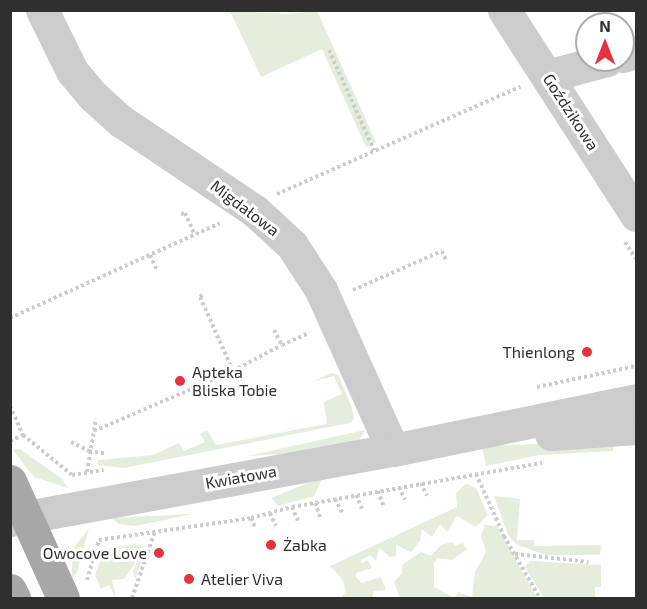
<!DOCTYPE html>
<html>
<head>
<meta charset="utf-8">
<style>
  body { margin:0 }
  #map { position:relative; width:647px; height:609px; overflow:hidden; background:#fff; font-family:"Exo 2",sans-serif }
  div>[style] { position:absolute }
  [style*='--x'] { left:calc(var(--x)*1px); top:calc(var(--y)*1px); width:calc(var(--w)*1px); rotate:calc(var(--a)*1deg) }
  .green>* { inset:0; background:#e5eddd }
  .path>* { height:4px; margin-top:-2px; transform-origin:0; background:repeating-linear-gradient(90deg,#ccc 0 3px,transparent 0 6px) }
  .minor>* { height:33px; margin:-16.5px; padding:0 16.5px; transform-origin:16.5px; border-radius:16.5px; background:#ccc }
  .major>* { height:33px; margin:-16.5px; padding:0 16.5px; transform-origin:16.5px; border-radius:16.5px; background:#a7a7a7 }
  .dots>* { width:16px; height:16px; translate:-50% -50%; box-sizing:border-box; border:3px solid #fff; border-radius:50% }
  span { translate:-50% -50%; white-space:nowrap; text-align:center; line-height:1.15; -webkit-text-stroke:6px #fff; paint-order:stroke }
  .street-label { font-size:16px; color:#2f2f2f }
  .poi-label { font-size:16px; color:#2f2f2f }
  .right { translate:-100% -50%; text-align:right }
  .left { translate:0 -50%; text-align:left }
  .frame { position:absolute; inset:0; border:12px solid #2f2f2f; pointer-events:none }
  .north { position:absolute; left:575px; top:12px; width:60px; height:60px; box-sizing:border-box; background:#fff; border:2px solid #acacac; border-radius:50%; rotate:0deg; font-size:16px; font-weight:700; line-height:24px; text-align:center; color:#2f2f2f }
  .north::after { content:''; display:block; margin:auto; width:21px; height:27px; background:#e6323e; clip-path:polygon(50% 0,100% 100%,50% 72%,0 100%) }
</style>
</head>
<body>
<div id="map">
  <div class="green">
    <i style="clip-path:polygon(230px 11px,287px 14px,317px 11px,376px 142px,366px 147px,322px 49px,261px 77px)"></i>
    <i style="clip-path:polygon(331px 373px,338px 375px,352px 408px,354px 419px,350px 423px,124px 468px,98px 465px,98px 460px,153px 455px,179px 443px,184px 451px,205px 442px,200px 434px,207px 430px,216px 445px,327px 424px,324px 402px,342px 394px,334px 376px,315px 381px)"></i>
    <i style="clip-path:polygon(365px 430px,358px 442px,319px 452px,247px 456px)"></i>
    <i style="clip-path:polygon(613px 441px,613px 451px,539px 455px,486px 466px,482px 446px)"></i>
    <i style="clip-path:polygon(20px 449px,61px 478px,68px 488px,34px 477px,13px 450px)"></i>
    <i style="clip-path:polygon(323px 477px,314px 496px,278px 506px,271px 498px)"></i>
    <i style="clip-path:polygon(466px 484px,476px 488px,488px 515px,476px 527px,457px 516px,447px 532px,440px 524px,432px 537px,422px 529px,420px 541px,411px 552px,396px 545px,396px 556px,390px 557px,379px 548px,376px 561px,370px 555px,361px 560px,362px 563px,368px 560px,372px 568px,356px 573px,356px 577px,362px 583px,381px 577px,386px 590px,374px 591px,372px 598px,341px 598px,346px 591px,343px 580px,330px 566px,457px 507px,456px 493px)"></i>
    <i style="clip-path:polygon(494px 496px,520px 499px,517px 540px,534px 540px,534px 546px,601px 545px,600px 555px,545px 555px,516px 544px,508px 535px)"></i>
    <i style="clip-path:polygon(193px 514px,135px 526px,119px 524px,112px 518px)"></i>
    <i style="clip-path:polygon(485px 525px,497px 526px,537px 598px,455px 598px,458px 592px,472px 597px,475px 572px,486px 552px,481px 536px)"></i>
    <i style="clip-path:polygon(89px 528px,77px 572px,72px 578px,72px 550px)"></i>
    <i style="clip-path:polygon(452px 542px,455px 546px,463px 543px,467px 549px,452px 560px,437px 558px,434px 563px,434px 587px,454px 598px,400px 598px,394px 582px,402px 573px,402px 565px,421px 552px,431px 556px,441px 545px)"></i>
    <i style="clip-path:polygon(134px 544px,141px 546px,144px 553px,135px 580px,133px 571px,138px 559px,124px 579px,112px 580px,116px 598px,109px 585px,101px 589px,95px 575px,105px 549px)"></i>
    <i style="clip-path:polygon(530px 561px,601px 565px,601px 587px,595px 587px,595px 598px,544px 598px,525px 567px)"></i>
  </div>
  <div class="path">
    <i style="--x:329;--y:50;--w:110;--a:65.8"></i>
    <i style="--x:277;--y:194;--w:266;--a:-23.8"></i>
    <i style="--x:181;--y:214;--w:4;--a:-14"></i>
    <i style="--x:185;--y:213;--w:24;--a:66"></i>
    <i style="--x:625;--y:242;--w:20;--a:57"></i>
    <i style="--x:150;--y:255;--w:17;--a:66"></i>
    <i style="--x:353;--y:290;--w:97;--a:-23.7"></i>
    <i style="--x:442;--y:251;--w:12;--a:66"></i>
    <i style="--x:10;--y:318;--w:230;--a:-24.3"></i>
    <i style="--x:274;--y:330;--w:17;--a:62"></i>
    <i style="--x:282;--y:345;--w:30;--a:-24"></i>
    <i style="--x:233;--y:371;--w:55;--a:-28"></i>
    <i style="--x:537;--y:387;--w:101;--a:-12"></i>
    <i style="--x:10;--y:406;--w:32;--a:66"></i>
    <i style="--x:94;--y:431;--w:151;--a:-23.3"></i>
    <i style="--x:233;--y:371;--w:81;--a:-114"></i>
    <i style="--x:200;--y:297;--w:6;--a:-45"></i>
    <i style="--x:10;--y:441;--w:14;--a:-25"></i>
    <i style="--x:23;--y:435;--w:63;--a:39.2"></i>
    <i style="--x:71;--y:442;--w:20;--a:27"></i>
    <i style="--x:89;--y:451;--w:18;--a:9"></i>
    <i style="--x:87;--y:472;--w:54;--a:-80.4"></i>
    <i style="--x:476;--y:474;--w:68;--a:65.7"></i>
    <i style="--x:504;--y:536;--w:72;--a:59.9"></i>
    <i style="--x:72;--y:475;--w:32;--a:-9"></i>
    <i style="--x:421;--y:483;--w:14;--a:65"></i>
    <i style="--x:399;--y:487;--w:14;--a:65"></i>
    <i style="--x:378;--y:491;--w:15;--a:70"></i>
    <i style="--x:356;--y:495;--w:15;--a:67"></i>
    <i style="--x:335;--y:499;--w:15;--a:62"></i>
    <i style="--x:315;--y:503;--w:15;--a:70"></i>
    <i style="--x:292;--y:507;--w:15;--a:67"></i>
    <i style="--x:270;--y:513;--w:14;--a:65"></i>
    <i style="--x:251;--y:518;--w:12;--a:66"></i>
    <i style="--x:99;--y:540;--w:154;--a:-8.2"></i>
    <i style="--x:251;--y:518;--w:42;--a:-15"></i>
    <i style="--x:292;--y:507;--w:254;--a:-10"></i>
    <i style="--x:515;--y:554;--w:74;--a:6.2"></i>
    <i style="--x:87;--y:580;--w:42;--a:-73.3"></i>
    <i style="--x:132;--y:598;--w:68;--a:-71"></i>
  </div>
  <div class="minor">
    <i style="--x:42;--y:10;--w:68;--a:63.8"></i>
    <i style="--x:72;--y:71;--w:33;--a:50"></i>
    <i style="--x:93;--y:96;--w:38;--a:42"></i>
    <i style="--x:121;--y:121;--w:161;--a:33.9"></i>
    <i style="--x:255;--y:211;--w:50;--a:42.6"></i>
    <i style="--x:292;--y:245;--w:54;--a:57.2"></i>
    <i style="--x:321;--y:290;--w:175;--a:65.8"></i>
    <i style="--x:504;--y:10;--w:244;--a:57.2"></i>
    <i style="--x:623;--y:56;--w:14;--a:-17"></i>
    <i style="--x:547;--y:76;--w:62;--a:-14.9"></i>
    <i style="--x:551;--y:434;--w:85;--a:-4"></i>
    <i style="--x:10;--y:520;--w:389;--a:-10.4"></i>
    <i style="--x:393;--y:450;--w:248;--a:-11.6"></i>
  </div>
  <div class="major">
    <i style="--x:10;--y:481;--w:128;--a:65.6"></i>
    <i style="--x:10;--y:590;--w:9;--a:63"></i>
  </div>
  <div class="dots">
    <i style="left:587px;top:352px;background:#e6323e"></i>
    <i style="left:180px;top:381px;background:#e6323e"></i>
    <i style="left:271px;top:545px;background:#e6323e"></i>
    <i style="left:159px;top:553px;background:#e6323e"></i>
    <i style="left:189px;top:579px;background:#e6323e"></i>
  </div>
  <div class="street-label">
    <span style="left:571px;top:112px;rotate:57deg">Goździkowa</span>
    <span style="left:245px;top:208px;rotate:37deg">Migdałowa</span>
    <span style="left:241px;top:477px;rotate:-10deg">Kwiatowa</span>
  </div>
  <div class="poi-label">
    <span class="right" style="left:575px;top:352px">Thienlong</span>
    <span class="left" style="left:192px;top:381px">Apteka<br>Bliska Tobie</span>
    <span class="left" style="left:283px;top:545px">Żabka</span>
    <span class="right" style="left:147px;top:553px">Owocove Love</span>
    <span class="left" style="left:201px;top:579px">Atelier Viva</span>
  </div>
  <div class="frame"></div>
  <div class="north">N</div>
</div>
</body>
</html>
